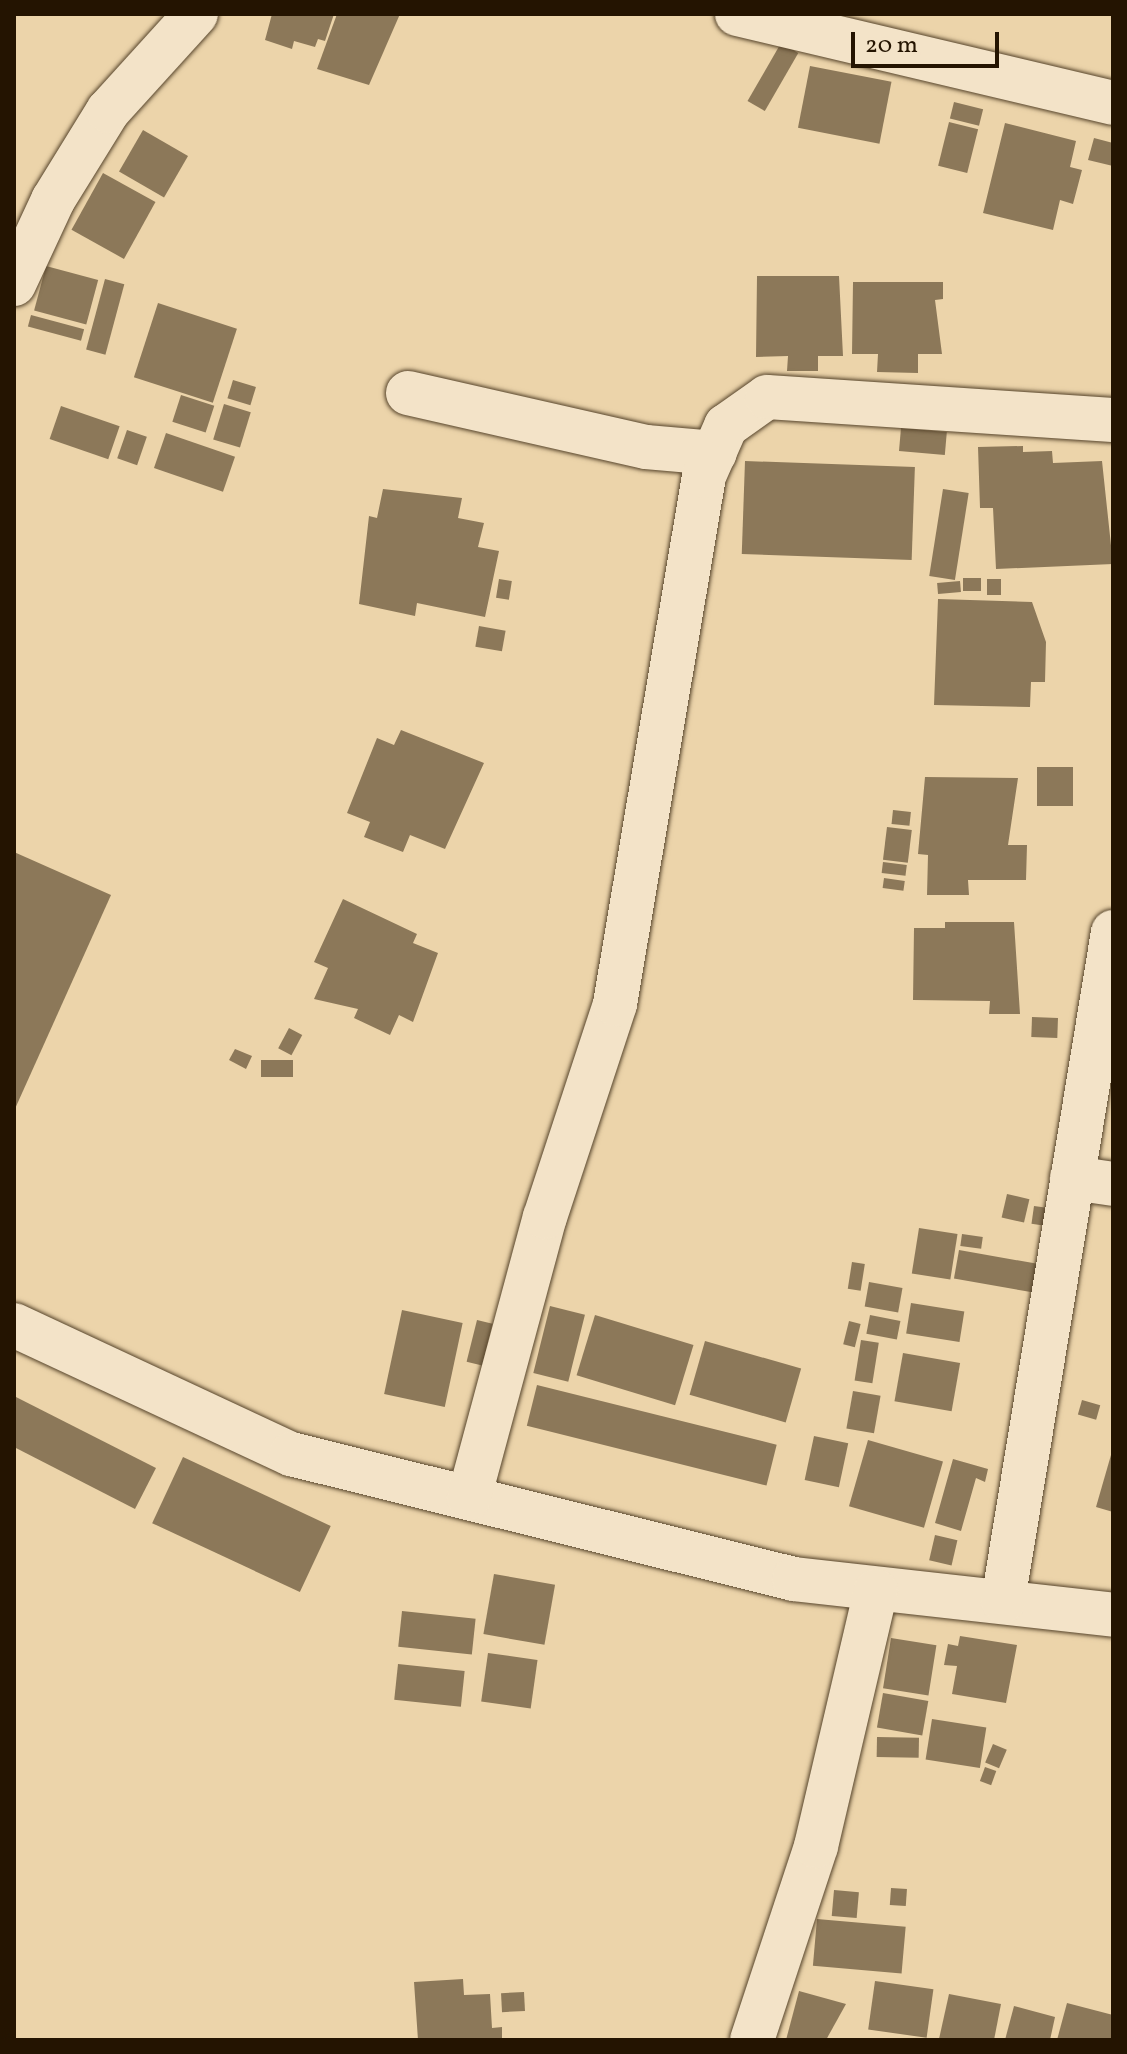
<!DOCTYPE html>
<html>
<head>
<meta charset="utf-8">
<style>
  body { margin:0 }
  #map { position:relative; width:1127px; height:2054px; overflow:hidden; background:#ecd4aa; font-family:Vollkorn,serif }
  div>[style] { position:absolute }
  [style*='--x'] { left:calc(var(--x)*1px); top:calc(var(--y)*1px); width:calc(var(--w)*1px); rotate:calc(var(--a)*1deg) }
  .building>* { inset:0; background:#8c7859; transform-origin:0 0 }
  .roads { filter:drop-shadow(0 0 2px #56442b) drop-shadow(0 0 2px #56442b) }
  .minor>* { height:44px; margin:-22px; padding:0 22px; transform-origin:22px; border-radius:22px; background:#f3e3c8 }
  span { translate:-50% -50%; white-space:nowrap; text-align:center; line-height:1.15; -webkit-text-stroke:6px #f3e3c8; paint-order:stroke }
  .frame { position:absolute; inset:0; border:16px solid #241401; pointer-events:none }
  .scale { position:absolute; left:851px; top:32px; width:148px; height:36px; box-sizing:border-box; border:4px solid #241401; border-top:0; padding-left:10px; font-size:24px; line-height:28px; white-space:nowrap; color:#241401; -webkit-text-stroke:6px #f3e3c8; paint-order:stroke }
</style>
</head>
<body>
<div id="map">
  <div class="building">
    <i style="clip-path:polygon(272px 14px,334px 14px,325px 41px,318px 39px,315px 47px,294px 41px,292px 49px,265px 40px)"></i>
    <i style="clip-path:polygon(337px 14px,400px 14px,369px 85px,317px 69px)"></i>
    <i style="left:781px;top:43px;width:20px;height:67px;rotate:30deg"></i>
    <i style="left:810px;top:66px;width:83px;height:63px;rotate:11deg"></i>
    <i style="left:954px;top:102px;width:30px;height:17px;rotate:14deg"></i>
    <i style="left:949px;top:122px;width:30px;height:45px;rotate:14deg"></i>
    <i style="clip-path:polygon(1005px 123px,1076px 141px,1070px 167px,1082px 170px,1073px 204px,1060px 200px,1053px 230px,983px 213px)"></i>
    <i style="left:143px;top:130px;width:52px;height:48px;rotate:30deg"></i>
    <i style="clip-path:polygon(1094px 138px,1113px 143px,1113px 166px,1088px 160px)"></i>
    <i style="left:103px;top:173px;width:60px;height:65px;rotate:29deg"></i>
    <i style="left:46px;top:266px;width:54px;height:46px;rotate:15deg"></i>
    <i style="clip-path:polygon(757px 276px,839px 276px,843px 356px,818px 356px,818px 371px,787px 371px,788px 356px,756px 357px)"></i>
    <i style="left:105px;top:279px;width:20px;height:73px;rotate:15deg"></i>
    <i style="clip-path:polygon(853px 282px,943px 282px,943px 299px,935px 300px,942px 354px,918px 354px,918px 373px,877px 372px,878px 354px,852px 354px)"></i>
    <i style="left:158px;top:303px;width:83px;height:78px;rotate:18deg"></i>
    <i style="left:31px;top:315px;width:55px;height:12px;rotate:15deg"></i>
    <i style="left:233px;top:380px;width:24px;height:19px;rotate:17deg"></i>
    <i style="left:181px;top:395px;width:35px;height:28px;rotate:18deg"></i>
    <i style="left:224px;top:404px;width:28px;height:37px;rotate:17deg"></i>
    <i style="left:61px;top:406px;width:62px;height:35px;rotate:19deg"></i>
    <i style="left:901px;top:428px;width:46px;height:23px;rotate:5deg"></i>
    <i style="left:127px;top:430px;width:21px;height:30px;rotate:19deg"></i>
    <i style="left:166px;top:433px;width:73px;height:37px;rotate:19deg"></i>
    <i style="clip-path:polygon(1023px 446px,1023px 452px,1052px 451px,1053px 463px,1102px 461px,1113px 564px,996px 569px,993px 508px,980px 508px,978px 447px)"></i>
    <i style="left:745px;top:461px;width:170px;height:93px;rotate:2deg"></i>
    <i style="clip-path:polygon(383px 489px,462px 498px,458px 518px,484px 523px,478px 547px,499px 551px,485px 617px,417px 603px,415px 616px,359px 604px,369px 516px,377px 518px)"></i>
    <i style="left:943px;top:489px;width:26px;height:88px;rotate:9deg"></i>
    <i style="left:981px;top:578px;width:13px;height:18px;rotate:90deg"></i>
    <i style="left:499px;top:579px;width:13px;height:19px;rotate:9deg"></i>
    <i style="left:987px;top:579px;width:14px;height:16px"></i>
    <i style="left:960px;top:581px;width:11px;height:23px;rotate:85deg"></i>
    <i style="clip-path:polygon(938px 599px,1032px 602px,1046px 642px,1045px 682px,1031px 682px,1030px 707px,934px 705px)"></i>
    <i style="left:479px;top:626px;width:27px;height:21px;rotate:10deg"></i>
    <i style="clip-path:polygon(401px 730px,484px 763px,445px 849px,410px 835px,403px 852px,364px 837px,370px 822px,347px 813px,377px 738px,394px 745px)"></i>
    <i style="left:1037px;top:767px;width:36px;height:39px"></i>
    <i style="clip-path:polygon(925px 777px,1018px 778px,1008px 845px,1027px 845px,1026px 880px,968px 880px,969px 895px,927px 895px,928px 855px,918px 854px)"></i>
    <i style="left:893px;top:810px;width:18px;height:14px;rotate:6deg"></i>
    <i style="left:887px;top:827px;width:25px;height:33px;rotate:7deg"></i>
    <i style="clip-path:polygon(14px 852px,111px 895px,14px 1111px)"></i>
    <i style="left:883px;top:862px;width:24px;height:11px;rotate:7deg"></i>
    <i style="left:884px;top:878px;width:21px;height:10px;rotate:8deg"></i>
    <i style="clip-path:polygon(343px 899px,417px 934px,413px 943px,438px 953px,413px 1022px,399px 1015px,390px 1035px,354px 1018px,358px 1009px,314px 999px,328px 968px,314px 962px)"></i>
    <i style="clip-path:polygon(945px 922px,1014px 922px,1020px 1014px,989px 1014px,990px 1001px,913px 1000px,914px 928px,945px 928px)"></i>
    <i style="left:1032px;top:1017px;width:26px;height:20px;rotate:2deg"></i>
    <i style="left:289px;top:1028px;width:15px;height:23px;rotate:28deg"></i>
    <i style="clip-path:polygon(235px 1049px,252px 1056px,246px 1069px,229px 1060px)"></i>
    <i style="left:293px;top:1060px;width:17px;height:32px;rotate:90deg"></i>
    <i style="left:1007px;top:1194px;width:23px;height:24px;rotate:13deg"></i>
    <i style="left:1034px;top:1206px;width:22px;height:18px;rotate:8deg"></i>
    <i style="left:919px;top:1228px;width:39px;height:46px;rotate:9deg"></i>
    <i style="left:962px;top:1234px;width:21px;height:12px;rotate:8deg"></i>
    <i style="left:959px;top:1250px;width:81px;height:29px;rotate:10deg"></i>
    <i style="left:852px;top:1262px;width:13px;height:27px;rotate:9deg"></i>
    <i style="left:869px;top:1282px;width:34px;height:25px;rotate:10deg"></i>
    <i style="left:911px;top:1303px;width:54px;height:31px;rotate:9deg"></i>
    <i style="left:550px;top:1306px;width:36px;height:69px;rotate:14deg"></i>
    <i style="left:402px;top:1310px;width:62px;height:86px;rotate:12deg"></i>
    <i style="left:595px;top:1315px;width:103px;height:63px;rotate:17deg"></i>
    <i style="left:870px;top:1315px;width:31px;height:19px;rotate:11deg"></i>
    <i style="left:477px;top:1320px;width:16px;height:43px;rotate:14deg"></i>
    <i style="left:849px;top:1321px;width:12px;height:24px;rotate:14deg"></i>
    <i style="left:861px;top:1340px;width:18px;height:41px;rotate:9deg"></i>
    <i style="left:705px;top:1341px;width:100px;height:56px;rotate:16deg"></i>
    <i style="left:903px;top:1353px;width:58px;height:49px;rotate:10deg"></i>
    <i style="left:537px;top:1385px;width:247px;height:42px;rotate:14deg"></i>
    <i style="left:853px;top:1391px;width:28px;height:38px;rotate:10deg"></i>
    <i style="clip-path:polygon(14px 1396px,156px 1468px,135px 1509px,14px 1447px)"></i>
    <i style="left:1082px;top:1400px;width:19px;height:15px;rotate:16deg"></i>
    <i style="left:814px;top:1436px;width:35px;height:45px;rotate:12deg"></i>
    <i style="left:868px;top:1440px;width:78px;height:69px;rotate:16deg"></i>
    <i style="clip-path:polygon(1113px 1448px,1113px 1512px,1096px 1507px)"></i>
    <i style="left:183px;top:1457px;width:163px;height:73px;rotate:25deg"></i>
    <i style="clip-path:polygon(953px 1459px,988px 1469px,985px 1482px,976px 1478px,961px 1531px,935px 1523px)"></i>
    <i style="left:935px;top:1535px;width:23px;height:26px;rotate:13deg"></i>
    <i style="left:494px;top:1574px;width:62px;height:61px;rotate:10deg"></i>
    <i style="left:402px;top:1611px;width:74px;height:36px;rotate:6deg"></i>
    <i style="clip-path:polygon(960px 1636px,1017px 1645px,1006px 1703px,952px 1694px,957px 1666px,944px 1665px,948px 1644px,958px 1646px)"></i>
    <i style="left:891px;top:1638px;width:46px;height:51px;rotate:9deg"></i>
    <i style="left:488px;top:1653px;width:50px;height:49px;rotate:8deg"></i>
    <i style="left:398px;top:1664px;width:67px;height:36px;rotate:6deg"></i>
    <i style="left:883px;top:1693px;width:46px;height:35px;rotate:10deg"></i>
    <i style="left:932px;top:1719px;width:55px;height:41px;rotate:9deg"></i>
    <i style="left:877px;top:1737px;width:42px;height:20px;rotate:1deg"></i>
    <i style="left:993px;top:1744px;width:15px;height:20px;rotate:23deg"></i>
    <i style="left:985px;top:1767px;width:12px;height:15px;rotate:20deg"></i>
    <i style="left:891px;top:1888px;width:16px;height:17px;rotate:4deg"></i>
    <i style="left:834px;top:1890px;width:25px;height:26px;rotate:5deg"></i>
    <i style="left:817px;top:1919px;width:89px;height:47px;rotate:5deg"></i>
    <i style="clip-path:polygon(463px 1979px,464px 1995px,490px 1994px,492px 2028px,502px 2027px,502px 2040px,418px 2040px,414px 1982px)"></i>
    <i style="left:875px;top:1981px;width:59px;height:49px;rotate:8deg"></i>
    <i style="clip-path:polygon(799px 1991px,846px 2004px,826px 2040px,786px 2040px)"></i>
    <i style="left:524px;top:1992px;width:19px;height:23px;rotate:87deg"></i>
    <i style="clip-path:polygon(949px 1994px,1001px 2004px,994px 2040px,939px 2039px)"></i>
    <i style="clip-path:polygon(1067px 2003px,1113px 2015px,1113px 2040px,1057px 2040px)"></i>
    <i style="clip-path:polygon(1014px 2006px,1055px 2017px,1050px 2040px,1005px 2040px)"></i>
  </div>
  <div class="roads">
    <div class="minor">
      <i style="--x:737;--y:14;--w:386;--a:13.3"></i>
      <i style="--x:14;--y:284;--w:93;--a:-65.1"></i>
      <i style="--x:53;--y:200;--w:105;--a:-58.3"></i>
      <i style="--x:108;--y:111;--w:131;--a:-47.8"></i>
      <i style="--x:408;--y:393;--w:244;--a:12.8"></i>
      <i style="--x:646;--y:447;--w:69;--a:5"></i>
      <i style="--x:1072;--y:1178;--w:41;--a:8.3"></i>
      <i style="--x:14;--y:1325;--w:306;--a:25"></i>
      <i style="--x:291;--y:1454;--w:518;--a:13.96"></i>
      <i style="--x:794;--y:1579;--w:321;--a:6.4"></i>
      <i style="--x:469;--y:1498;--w:291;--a:-74.9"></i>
      <i style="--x:545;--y:1217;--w:224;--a:-71.8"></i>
      <i style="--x:615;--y:1004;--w:535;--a:-80.43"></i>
      <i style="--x:704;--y:476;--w:55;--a:-66.3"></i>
      <i style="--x:726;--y:426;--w:50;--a:-35.3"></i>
      <i style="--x:767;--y:397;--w:347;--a:3.8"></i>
      <i style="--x:1003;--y:1601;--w:678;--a:-80.66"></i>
      <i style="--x:752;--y:2040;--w:204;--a:-71.7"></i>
      <i style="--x:816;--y:1846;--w:262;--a:-76.8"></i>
    </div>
  </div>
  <div class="frame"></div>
  <div class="scale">20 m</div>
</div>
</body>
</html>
